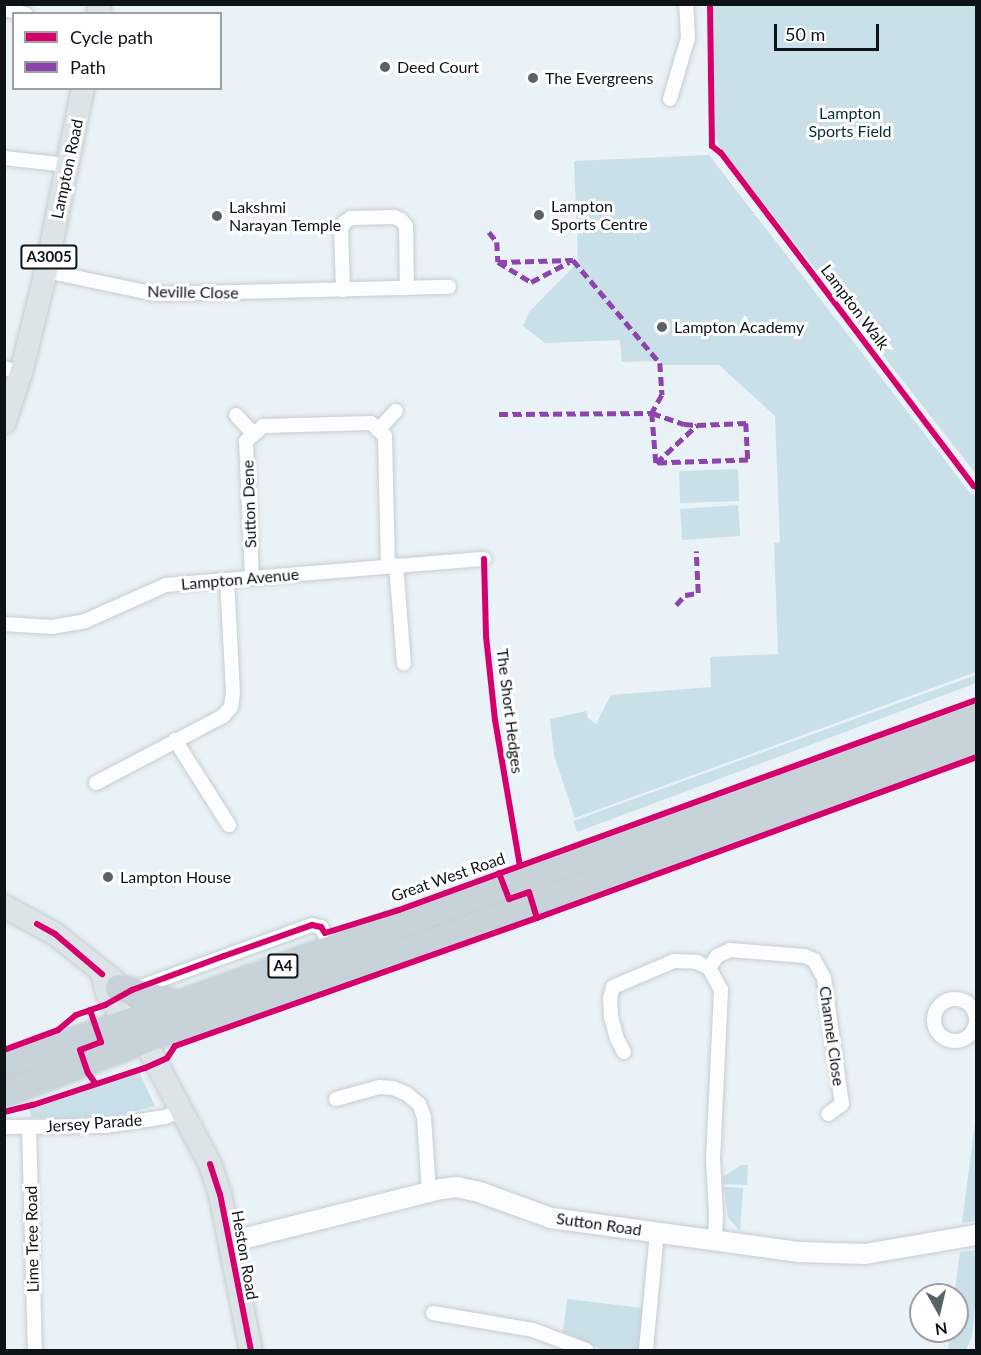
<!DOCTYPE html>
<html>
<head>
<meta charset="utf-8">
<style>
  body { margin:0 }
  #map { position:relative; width:981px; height:1355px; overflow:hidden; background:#e9f2f6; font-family:Lato,sans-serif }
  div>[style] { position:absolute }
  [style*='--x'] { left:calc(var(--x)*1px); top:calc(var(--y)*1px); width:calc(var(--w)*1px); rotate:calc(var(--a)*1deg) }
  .green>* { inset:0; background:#cae0e9; transform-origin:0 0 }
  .roads { filter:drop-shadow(0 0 2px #c5cdd0) drop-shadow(0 0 2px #c5cdd0) }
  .street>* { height:14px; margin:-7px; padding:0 7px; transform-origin:7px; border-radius:7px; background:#fcfdfe }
  .street>.ring { margin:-7px; padding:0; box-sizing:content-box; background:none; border:14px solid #fcfdfe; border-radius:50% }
  .secondary>* { height:20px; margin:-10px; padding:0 10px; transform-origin:10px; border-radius:10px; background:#fcfdfe }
  .primary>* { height:22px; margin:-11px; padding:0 11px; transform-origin:11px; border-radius:11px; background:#dce4e7 }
  .highway>* { height:26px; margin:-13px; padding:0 13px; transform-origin:13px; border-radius:13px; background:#c7d3d8 }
  .quiet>* { height:4.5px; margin-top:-2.25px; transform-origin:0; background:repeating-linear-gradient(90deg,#8e44ad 0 9px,transparent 0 13.5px) }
  .cycleway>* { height:6px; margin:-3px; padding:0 3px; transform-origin:3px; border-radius:3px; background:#d6006c }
  .dots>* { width:16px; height:16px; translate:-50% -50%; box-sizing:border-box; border:3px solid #fff; border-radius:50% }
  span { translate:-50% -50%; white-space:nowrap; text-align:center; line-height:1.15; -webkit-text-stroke:6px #fff; paint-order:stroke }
  .shield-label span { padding:2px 4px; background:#fff; border:2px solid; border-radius:4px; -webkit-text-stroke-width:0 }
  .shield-label { font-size:15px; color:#0c1418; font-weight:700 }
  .poi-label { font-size:16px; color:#0c1418 }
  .left { translate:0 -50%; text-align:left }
  .park-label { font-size:16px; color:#072f3c }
  .street-label { font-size:16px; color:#0c1418 }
  .frame { position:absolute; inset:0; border:6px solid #0c1418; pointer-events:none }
  .legend { position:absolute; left:12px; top:12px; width:210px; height:78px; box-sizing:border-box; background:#fff; border:2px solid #9ea1a3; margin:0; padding:8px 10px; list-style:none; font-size:18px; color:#0c1418 }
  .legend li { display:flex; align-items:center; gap:12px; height:30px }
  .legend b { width:30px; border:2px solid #9ea1a3 }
  .north { position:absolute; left:909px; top:1283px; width:60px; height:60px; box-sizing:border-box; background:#fff; border:2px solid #9ea1a3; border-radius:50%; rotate:172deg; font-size:16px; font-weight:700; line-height:24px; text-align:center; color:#0c1418 }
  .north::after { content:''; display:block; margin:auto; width:21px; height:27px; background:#596266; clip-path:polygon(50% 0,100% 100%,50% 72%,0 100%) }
  .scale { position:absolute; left:774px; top:24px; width:105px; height:27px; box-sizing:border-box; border:3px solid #0c1418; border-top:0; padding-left:8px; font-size:18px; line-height:21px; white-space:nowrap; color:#0c1418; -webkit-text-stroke:4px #fff; paint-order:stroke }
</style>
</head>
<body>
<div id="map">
  <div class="green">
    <i style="clip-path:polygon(713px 5px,976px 5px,976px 474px,719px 146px,715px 135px)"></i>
    <i style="clip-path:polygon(709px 155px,971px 494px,976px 495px,976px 672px,575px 818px,554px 755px,550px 719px,586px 711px,588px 718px,596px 724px,611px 695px,711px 687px,710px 657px,778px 654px,774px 543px,780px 542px,775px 416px,719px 365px,661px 365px,661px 361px,622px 362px,620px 340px,545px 343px,523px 326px,529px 312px,578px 262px,574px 161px)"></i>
    <i style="left:738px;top:469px;width:32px;height:59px;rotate:88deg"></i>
    <i style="left:738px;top:505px;width:31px;height:58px;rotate:86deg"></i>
    <i style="clip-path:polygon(976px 675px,976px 683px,577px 832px,573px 821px)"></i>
    <i style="clip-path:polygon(139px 1072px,155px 1106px,110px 1117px,80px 1121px,32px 1117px,29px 1110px)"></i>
    <i style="clip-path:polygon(976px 1115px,976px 1221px,962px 1223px)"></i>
    <i style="clip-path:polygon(741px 1165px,748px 1165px,747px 1185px,723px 1184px,723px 1177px)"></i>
    <i style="clip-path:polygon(724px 1187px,743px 1188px,740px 1231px,728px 1218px)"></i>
    <i style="clip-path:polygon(976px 1250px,976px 1298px,972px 1336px,966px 1350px,948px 1350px,950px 1331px,957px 1331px,957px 1295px,954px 1295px,960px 1252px)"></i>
    <i style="clip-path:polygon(567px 1299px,643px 1308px,639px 1350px,603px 1350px,563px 1332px)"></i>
  </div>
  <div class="roads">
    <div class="street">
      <i style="--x:4;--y:9;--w:22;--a:13"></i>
      <i style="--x:670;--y:99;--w:64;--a:-73.6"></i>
      <i style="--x:688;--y:38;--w:34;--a:-93"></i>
      <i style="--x:4;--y:158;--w:63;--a:6.3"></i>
      <i style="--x:46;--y:271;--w:111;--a:11.9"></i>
      <i style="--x:155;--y:294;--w:294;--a:-1.4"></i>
      <i style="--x:343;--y:290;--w:60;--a:-91.9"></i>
      <i style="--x:341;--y:230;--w:8;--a:-67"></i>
      <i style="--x:344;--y:223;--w:9;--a:-36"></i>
      <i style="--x:351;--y:218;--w:43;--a:-1.3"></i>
      <i style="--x:394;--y:217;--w:8;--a:23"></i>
      <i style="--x:401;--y:220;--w:8;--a:50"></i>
      <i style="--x:406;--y:226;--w:62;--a:89.1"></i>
      <i style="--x:4;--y:368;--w:18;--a:16"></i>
      <i style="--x:236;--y:415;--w:26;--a:47"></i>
      <i style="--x:378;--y:430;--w:26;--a:-47"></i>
      <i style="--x:396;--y:565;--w:99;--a:85.4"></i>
      <i style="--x:252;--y:577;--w:136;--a:-92.5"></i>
      <i style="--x:246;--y:441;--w:23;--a:-41"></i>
      <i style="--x:263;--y:426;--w:108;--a:-1.6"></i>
      <i style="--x:371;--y:423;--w:19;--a:43"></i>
      <i style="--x:385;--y:436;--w:130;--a:88.7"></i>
      <i style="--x:4;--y:624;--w:48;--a:3.6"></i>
      <i style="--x:52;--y:627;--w:34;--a:-10"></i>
      <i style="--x:85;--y:621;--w:89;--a:-24"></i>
      <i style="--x:166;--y:585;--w:319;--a:-4.7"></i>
      <i style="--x:175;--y:740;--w:101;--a:57.6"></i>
      <i style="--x:96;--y:783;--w:144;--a:-27.8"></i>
      <i style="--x:223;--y:716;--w:12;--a:-48"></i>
      <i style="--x:231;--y:707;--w:14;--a:-82"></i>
      <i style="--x:233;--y:693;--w:113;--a:-93"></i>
      <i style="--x:709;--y:968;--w:14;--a:-56"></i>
      <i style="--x:717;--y:956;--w:14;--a:-25"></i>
      <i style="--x:730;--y:950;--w:75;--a:4.6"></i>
      <i style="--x:805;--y:956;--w:10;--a:24"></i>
      <i style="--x:814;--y:960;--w:21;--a:61"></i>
      <i style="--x:824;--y:978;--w:127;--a:81.9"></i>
      <i style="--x:842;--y:1104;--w:17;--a:144"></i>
      <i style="--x:135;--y:989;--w:188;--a:-19.9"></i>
      <i style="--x:312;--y:925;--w:9;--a:13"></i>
      <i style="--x:321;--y:927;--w:22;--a:63"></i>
      <i class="ring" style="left:934px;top:999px;width:28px;height:28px"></i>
      <i style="--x:624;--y:1052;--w:15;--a:-118"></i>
      <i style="--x:617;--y:1039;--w:24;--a:-105"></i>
      <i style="--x:611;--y:1016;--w:17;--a:-93"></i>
      <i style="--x:610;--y:999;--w:12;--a:-76"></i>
      <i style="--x:613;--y:987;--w:66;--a:-23.1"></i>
      <i style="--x:674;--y:961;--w:23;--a:2"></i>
      <i style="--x:697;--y:962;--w:13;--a:27"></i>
      <i style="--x:709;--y:968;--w:25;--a:61"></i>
      <i style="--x:721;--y:990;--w:169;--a:92.7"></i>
      <i style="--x:713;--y:1159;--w:55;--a:86.9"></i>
      <i style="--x:716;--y:1214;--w:27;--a:92"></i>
      <i style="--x:336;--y:1099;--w:45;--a:-15.6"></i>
      <i style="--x:379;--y:1087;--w:14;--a:4"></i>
      <i style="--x:393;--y:1088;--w:15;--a:23"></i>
      <i style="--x:407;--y:1094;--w:16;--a:40"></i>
      <i style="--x:419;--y:1104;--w:14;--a:69"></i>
      <i style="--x:424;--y:1117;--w:75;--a:86.2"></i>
      <i style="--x:4;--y:1127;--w:101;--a:-0.6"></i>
      <i style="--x:105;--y:1126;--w:61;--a:-8.5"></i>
      <i style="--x:165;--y:1117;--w:18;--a:-22"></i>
      <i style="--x:29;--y:1127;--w:223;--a:88.5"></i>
      <i style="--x:433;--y:1313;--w:101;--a:9.6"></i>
      <i style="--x:533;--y:1330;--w:57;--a:20.7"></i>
      <i style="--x:646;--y:1350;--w:119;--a:-84.7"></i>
    </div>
    <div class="secondary">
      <i style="--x:230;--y:1242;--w:218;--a:-14.1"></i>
      <i style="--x:441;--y:1189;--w:16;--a:-7"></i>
      <i style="--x:457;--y:1187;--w:26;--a:13"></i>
      <i style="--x:482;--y:1193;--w:73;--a:19.9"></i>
      <i style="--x:551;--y:1218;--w:251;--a:7.8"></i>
      <i style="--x:800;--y:1252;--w:65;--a:1.8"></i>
      <i style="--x:865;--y:1254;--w:113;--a:-9.7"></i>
    </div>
    <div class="primary">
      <i style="--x:98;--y:14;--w:10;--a:-79"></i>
      <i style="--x:4;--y:423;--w:53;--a:-71.2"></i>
      <i style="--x:21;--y:373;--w:105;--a:-76.2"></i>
      <i style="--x:46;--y:271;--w:187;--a:-78.6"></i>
      <i style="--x:4;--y:906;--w:58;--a:28.8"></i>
      <i style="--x:55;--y:934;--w:75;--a:38.5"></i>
      <i style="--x:102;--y:974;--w:20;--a:75"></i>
      <i style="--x:107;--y:993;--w:24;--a:57"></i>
      <i style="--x:120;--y:1013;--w:14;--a:34"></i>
      <i style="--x:132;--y:1021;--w:22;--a:58"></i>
      <i style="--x:144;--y:1040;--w:140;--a:62"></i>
      <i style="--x:210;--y:1164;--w:32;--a:72"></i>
      <i style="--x:220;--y:1194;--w:159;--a:78.8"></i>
    </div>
    <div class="highway">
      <i style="--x:119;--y:988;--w:61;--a:15.2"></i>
      <i style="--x:4;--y:1064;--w:135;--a:-18.6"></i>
      <i style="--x:132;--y:1021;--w:897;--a:-19.87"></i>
      <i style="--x:4;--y:1094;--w:150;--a:-21.1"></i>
      <i style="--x:144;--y:1040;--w:339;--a:-18.9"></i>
      <i style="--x:465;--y:930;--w:545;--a:-20.3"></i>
    </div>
  </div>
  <div class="quiet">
    <i style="--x:489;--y:232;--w:13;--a:51"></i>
    <i style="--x:497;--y:242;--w:20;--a:87"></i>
    <i style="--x:498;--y:262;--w:39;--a:31"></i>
    <i style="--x:531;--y:282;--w:43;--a:-27.8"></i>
    <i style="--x:498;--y:262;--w:75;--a:-1.5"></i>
    <i style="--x:573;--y:260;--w:135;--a:49.8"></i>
    <i style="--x:660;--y:363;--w:32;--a:86"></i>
    <i style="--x:662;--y:395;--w:21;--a:119"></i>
    <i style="--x:652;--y:413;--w:50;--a:85.4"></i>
    <i style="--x:499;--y:414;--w:153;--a:-0.4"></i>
    <i style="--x:652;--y:413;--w:34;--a:19"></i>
    <i style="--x:684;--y:424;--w:13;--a:4"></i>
    <i style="--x:746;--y:423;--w:37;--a:87"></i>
    <i style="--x:748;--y:460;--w:92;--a:178.1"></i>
    <i style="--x:656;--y:463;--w:56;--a:-42.8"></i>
    <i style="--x:697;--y:425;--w:49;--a:-2.3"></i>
    <i style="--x:676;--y:605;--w:13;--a:-48"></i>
    <i style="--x:685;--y:595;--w:13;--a:-9"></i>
    <i style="--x:698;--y:593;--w:42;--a:-92.7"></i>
  </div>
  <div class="cycleway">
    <i style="--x:710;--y:4;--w:142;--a:89.2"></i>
    <i style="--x:712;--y:146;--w:11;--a:38"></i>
    <i style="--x:721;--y:153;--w:418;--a:52.8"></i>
    <i style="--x:974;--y:486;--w:2;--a:27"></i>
    <i style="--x:484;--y:559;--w:77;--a:88.5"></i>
    <i style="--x:486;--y:636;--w:84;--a:83.9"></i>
    <i style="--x:495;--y:720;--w:148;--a:80.3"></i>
    <i style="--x:499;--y:873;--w:28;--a:69"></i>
    <i style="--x:509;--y:899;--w:21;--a:-19"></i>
    <i style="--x:529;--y:892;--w:27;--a:73"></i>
    <i style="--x:37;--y:924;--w:21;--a:29"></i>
    <i style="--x:55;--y:934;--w:62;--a:40.4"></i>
    <i style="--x:90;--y:1010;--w:34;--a:71"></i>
    <i style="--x:101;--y:1042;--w:22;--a:159"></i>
    <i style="--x:80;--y:1050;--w:24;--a:71"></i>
    <i style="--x:88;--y:1073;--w:12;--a:55"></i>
    <i style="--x:4;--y:1050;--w:58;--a:-20.3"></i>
    <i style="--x:58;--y:1030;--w:23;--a:-40"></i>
    <i style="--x:76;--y:1015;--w:31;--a:-19"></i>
    <i style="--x:105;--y:1005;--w:31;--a:-29"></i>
    <i style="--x:132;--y:990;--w:98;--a:-20.3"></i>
    <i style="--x:224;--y:956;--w:93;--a:-19.4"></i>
    <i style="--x:312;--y:925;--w:9;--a:13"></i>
    <i style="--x:321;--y:927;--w:7;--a:56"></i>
    <i style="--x:325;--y:933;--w:77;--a:-17.3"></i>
    <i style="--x:399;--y:910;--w:614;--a:-20"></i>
    <i style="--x:4;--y:1112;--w:30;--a:-14"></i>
    <i style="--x:33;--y:1105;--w:118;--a:-18.3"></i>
    <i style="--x:145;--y:1068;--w:24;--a:-24"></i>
    <i style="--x:167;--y:1058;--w:14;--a:-56"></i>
    <i style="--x:175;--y:1046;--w:384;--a:-19.5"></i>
    <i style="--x:537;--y:918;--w:468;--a:-20.1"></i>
    <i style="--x:210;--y:1164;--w:32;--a:72"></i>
    <i style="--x:220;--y:1194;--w:159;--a:78.8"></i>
  </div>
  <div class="dots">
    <i style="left:385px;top:67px;background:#596266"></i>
    <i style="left:533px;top:78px;background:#596266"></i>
    <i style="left:539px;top:215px;background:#596266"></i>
    <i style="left:217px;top:216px;background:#596266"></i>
    <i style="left:662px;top:327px;background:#596266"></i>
    <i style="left:108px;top:877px;background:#596266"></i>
  </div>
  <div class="shield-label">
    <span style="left:49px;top:257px">A3005</span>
    <span style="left:283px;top:966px">A4</span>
  </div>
  <div class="poi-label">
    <span class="left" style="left:397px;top:67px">Deed Court</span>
    <span class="left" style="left:545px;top:78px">The Evergreens</span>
    <span class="left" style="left:551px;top:215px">Lampton<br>Sports Centre</span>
    <span class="left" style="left:229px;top:216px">Lakshmi<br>Narayan Temple</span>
    <span class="left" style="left:674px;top:327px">Lampton Academy</span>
    <span class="left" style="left:120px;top:877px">Lampton House</span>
  </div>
  <div class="park-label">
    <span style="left:850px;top:122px">Lampton<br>Sports Field</span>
  </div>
  <div class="street-label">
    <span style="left:67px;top:169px;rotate:-78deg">Lampton Road</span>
    <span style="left:193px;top:292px;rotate:1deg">Neville Close</span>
    <span style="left:855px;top:307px;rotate:53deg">Lampton Walk</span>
    <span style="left:249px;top:504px;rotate:-92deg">Sutton Dene</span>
    <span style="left:240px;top:579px;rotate:-5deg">Lampton Avenue</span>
    <span style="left:510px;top:711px;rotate:83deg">The Short Hedges</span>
    <span style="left:448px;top:877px;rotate:-19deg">Great West Road</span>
    <span style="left:832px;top:1036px;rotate:82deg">Channel Close</span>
    <span style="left:94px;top:1123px;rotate:-4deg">Jersey Parade</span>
    <span style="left:599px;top:1224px;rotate:8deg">Sutton Road</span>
    <span style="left:32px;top:1239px;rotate:-91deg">Lime Tree Road</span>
    <span style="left:245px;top:1255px;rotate:80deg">Heston Road</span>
  </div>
  <div class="frame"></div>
  <ul class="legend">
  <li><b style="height:8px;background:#d6006c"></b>Cycle path</li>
  <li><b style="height:8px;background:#8e44ad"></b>Path</li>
  </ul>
  <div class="north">N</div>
  <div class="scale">50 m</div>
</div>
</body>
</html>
